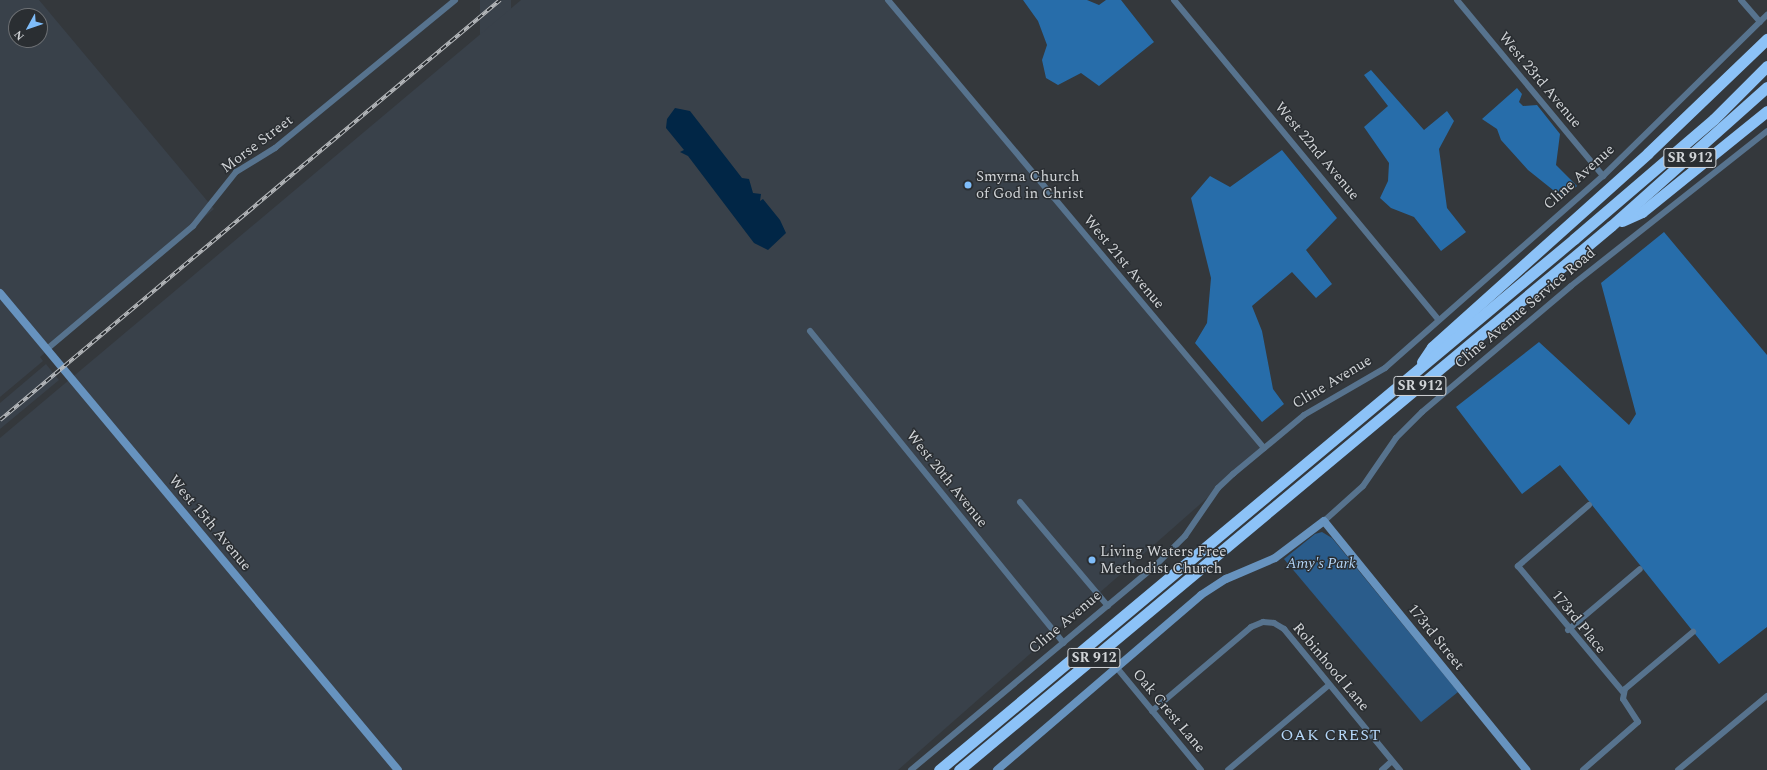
<!DOCTYPE html>
<html>
<head>
<meta charset="utf-8">
<style>
  body { margin:0 }
  #map { position:relative; width:1767px; height:770px; overflow:hidden; background:#34383c; font-family:Spectral,serif }
  div>[style] { position:absolute }
  [style*='--x'] { left:calc(var(--x)*1px); top:calc(var(--y)*1px); width:calc(var(--w)*1px); rotate:calc(var(--a)*1deg) }
  .built>* { inset:0; background:#39414a; transform-origin:0 0 }
  .green>* { inset:0; background:#2a5c8b }
  .forest>* { inset:0; background:#276daa }
  .water>* { inset:0; background:#012646 }
  .street>* { height:6px; margin:-3px; padding:0 3px; transform-origin:3px; border-radius:3px; background:#57738e }
  .secondary>* { height:8px; margin:-4px; padding:0 4px; transform-origin:4px; border-radius:4px; background:#6793bf }
  .highway>* { height:11px; margin:-5.5px; padding:0 5.5px; transform-origin:5.5px; border-radius:5.5px; background:#8cc2f7 }
  .rail>* { height:3.5px; margin-top:-1.75px; transform-origin:0; background:repeating-linear-gradient(90deg,#2a2e32 0 6px,#b6b9bc 0 12px); box-sizing:border-box; border-block:1px solid #b6b9bc }
  .dots>* { width:11px; height:11px; translate:-50% -50%; box-sizing:border-box; border:2px solid #2a2e32; border-radius:50% }
  span { translate:-50% -50%; white-space:nowrap; text-align:center; line-height:1.15; -webkit-text-stroke:3px #2a2e32; paint-order:stroke }
  .shield-label span { padding:1px 3px; background:#2a2e32; border:1px solid; border-radius:3px; -webkit-text-stroke-width:0 }
  .shield-label { font-size:14px; color:#d1d4d7; font-weight:700 }
  .street-label { font-size:15px; color:#d1d4d7 }
  .poi-label { font-size:15px; color:#d1d4d7 }
  .left { translate:0 -50%; text-align:left }
  .park-label { font-size:15px; color:#b3d5f7; font-style:italic }
  .neighbourhood-label { font-size:16px; color:#b5d7f9; letter-spacing:1px }
  .north { position:absolute; left:8px; top:8px; width:40px; height:40px; box-sizing:border-box; background:#2a2e32; border:1px solid #6d7074; border-radius:50%; rotate:230deg; font-size:11px; font-weight:700; line-height:16px; text-align:center; color:#d1d4d7 }
  .north::after { content:''; display:block; margin:auto; width:14px; height:18px; background:#7fbdfa; clip-path:polygon(50% 0,100% 100%,50% 72%,0 100%) }
</style>
</head>
<body>
<div id="map">
  <div class="built">
    <i style="clip-path:polygon(evenodd,0 0,39px 0,214px 209px,40px 357px,43px 361px,0 397px,0 0,16px 16px,40px 16px,40px 40px,16px 40px,16px 16px)"></i>
    <i style="left:480px;top:0;width:31px;height:549px"></i>
    <i style="clip-path:polygon(521px 0,886px 0,1264px 448px,898px 770px,0 770px,0 438px)"></i>
    <i style="clip-path:polygon(46px 364px,59px 380px,0 429px,0 403px)"></i>
  </div>
  <div class="green">
    <i style="clip-path:polygon(1322px 532px,1332px 538px,1458px 692px,1421px 722px,1284px 559px,1315px 534px)"></i>
  </div>
  <div class="forest">
    <i style="clip-path:polygon(1023px 0,1087px 0,1099px 5px,1106px 0,1121px 0,1154px 42px,1099px 86px,1081px 73px,1058px 85px,1046px 78px,1042px 60px,1047px 45px,1038px 21px)"></i>
    <i style="clip-path:polygon(1371px 70px,1424px 130px,1447px 111px,1454px 121px,1439px 149px,1447px 208px,1466px 232px,1441px 251px,1414px 217px,1391px 208px,1380px 198px,1388px 181px,1389px 163px,1364px 127px,1388px 106px,1364px 75px)"></i>
    <i style="clip-path:polygon(1517px 88px,1522px 94px,1519px 102px,1523px 106px,1537px 105px,1560px 134px,1556px 165px,1577px 186px,1563px 198px,1528px 170px,1501px 140px,1497px 129px,1482px 119px)"></i>
    <i style="clip-path:polygon(1282px 150px,1337px 218px,1306px 250px,1332px 284px,1316px 298px,1292px 272px,1252px 306px,1262px 331px,1273px 389px,1284px 404px,1262px 422px,1195px 343px,1207px 323px,1211px 278px,1191px 198px,1210px 176px,1230px 187px)"></i>
    <i style="clip-path:polygon(1664px 232px,1767px 355px,1767px 627px,1719px 664px,1560px 465px,1522px 494px,1456px 407px,1539px 342px,1629px 425px,1636px 414px,1601px 283px)"></i>
  </div>
  <div class="water">
    <i style="clip-path:polygon(675px 108px,690px 111px,742px 178px,749px 179px,753px 193px,761px 194px,760px 201px,763px 199px,780px 220px,786px 233px,768px 250px,754px 243px,688px 156px,680px 152px,684px 150px,666px 128px,667px 119px)"></i>
  </div>
  <div class="street">
    <i style="--x:888;--y:0;--w:585;--a:49.99"></i>
    <i style="--x:1174;--y:0;--w:415;--a:50.4"></i>
    <i style="--x:1457;--y:0;--w:229;--a:50.3"></i>
    <i style="--x:1741;--y:0;--w:29;--a:49"></i>
    <i style="--x:810;--y:331;--w:402;--a:50.9"></i>
    <i style="--x:47;--y:349;--w:191;--a:-40.1"></i>
    <i style="--x:193;--y:226;--w:69;--a:-51.5"></i>
    <i style="--x:236;--y:172;--w:46;--a:-31.6"></i>
    <i style="--x:275;--y:148;--w:233;--a:-39.4"></i>
    <i style="--x:1020;--y:502;--w:136;--a:49.8"></i>
    <i style="--x:1589;--y:505;--w:94;--a:139.3"></i>
    <i style="--x:1518;--y:566;--w:164;--a:50.2"></i>
    <i style="--x:1324;--y:521;--w:52;--a:-41.9"></i>
    <i style="--x:1363;--y:486;--w:58;--a:-55.5"></i>
    <i style="--x:1396;--y:438;--w:37;--a:-45"></i>
    <i style="--x:1422;--y:412;--w:195;--a:-40.2"></i>
    <i style="--x:1571;--y:286;--w:250;--a:-38.3"></i>
    <i style="--x:1568;--y:630;--w:94;--a:-40.3"></i>
    <i style="--x:1117;--y:668;--w:132;--a:50.5"></i>
    <i style="--x:1152;--y:711;--w:130;--a:-40.3"></i>
    <i style="--x:1251;--y:627;--w:13;--a:-23"></i>
    <i style="--x:1263;--y:622;--w:11;--a:5"></i>
    <i style="--x:1274;--y:623;--w:12;--a:31"></i>
    <i style="--x:1284;--y:629;--w:183;--a:50.6"></i>
    <i style="--x:911;--y:770;--w:317;--a:-39.9"></i>
    <i style="--x:1154;--y:567;--w:44;--a:-45"></i>
    <i style="--x:1185;--y:536;--w:58;--a:-55.5"></i>
    <i style="--x:1218;--y:488;--w:21;--a:-43"></i>
    <i style="--x:1233;--y:474;--w:92;--a:-39.7"></i>
    <i style="--x:1304;--y:415;--w:94;--a:-30.1"></i>
    <i style="--x:1385;--y:368;--w:290;--a:-41.4"></i>
    <i style="--x:1603;--y:176;--w:230;--a:-44.5"></i>
    <i style="--x:1228;--y:770;--w:132;--a:-40.1"></i>
    <i style="--x:1382;--y:770;--w:13;--a:-42"></i>
    <i style="--x:1583;--y:770;--w:73;--a:-41.1"></i>
    <i style="--x:1638;--y:722;--w:27;--a:-123"></i>
    <i style="--x:1623;--y:699;--w:10;--a:-79"></i>
    <i style="--x:1625;--y:689;--w:89;--a:-40"></i>
    <i style="--x:1678;--y:770;--w:116;--a:-39.7"></i>
  </div>
  <div class="secondary">
    <i style="--x:0;--y:293;--w:621;--a:50.16"></i>
    <i style="--x:997;--y:770;--w:269;--a:-40.6"></i>
    <i style="--x:1201;--y:595;--w:30;--a:-33"></i>
    <i style="--x:1226;--y:579;--w:53;--a:-23.2"></i>
    <i style="--x:1275;--y:558;--w:61;--a:-37.1"></i>
    <i style="--x:1324;--y:521;--w:321;--a:50.9"></i>
  </div>
  <div class="highway">
    <i style="--x:1622;--y:221;--w:22;--a:-24"></i>
    <i style="--x:1642;--y:212;--w:161;--a:-38.9"></i>
    <i style="--x:1422;--y:362;--w:18;--a:-56"></i>
    <i style="--x:1432;--y:347;--w:290;--a:-41.9"></i>
    <i style="--x:1648;--y:153;--w:165;--a:-43.8"></i>
    <i style="--x:939;--y:770;--w:828;--a:-39.9"></i>
    <i style="--x:1574;--y:239;--w:184;--a:-40.6"></i>
    <i style="--x:1714;--y:119;--w:75;--a:-45"></i>
    <i style="--x:959;--y:770;--w:849;--a:-39.84"></i>
    <i style="--x:1611;--y:226;--w:209;--a:-41.7"></i>
  </div>
  <div class="rail">
    <i style="--x:0;--y:420;--w:653;--a:-40.03"></i>
  </div>
  <div class="dots">
    <i style="left:968px;top:185px;background:#7fbdfa"></i>
    <i style="left:1092px;top:560px;background:#7fbdfa"></i>
  </div>
  <div class="shield-label">
    <span style="left:1690px;top:158px">SR 912</span>
    <span style="left:1420px;top:386px">SR 912</span>
    <span style="left:1094px;top:658px">SR 912</span>
  </div>
  <div class="street-label">
    <span style="left:1540px;top:80px;rotate:50deg">West 23rd Avenue</span>
    <span style="left:257px;top:144px;rotate:-37deg">Morse Street</span>
    <span style="left:1317px;top:151px;rotate:50deg">West 22nd Avenue</span>
    <span style="left:1579px;top:177px;rotate:-42deg">Cline Avenue</span>
    <span style="left:1124px;top:262px;rotate:50deg">West 21st Avenue</span>
    <span style="left:1525px;top:308px;rotate:-40deg">Cline Avenue Service Road</span>
    <span style="left:1332px;top:382px;rotate:-31deg">Cline Avenue</span>
    <span style="left:947px;top:479px;rotate:51deg">West 20th Avenue</span>
    <span style="left:210px;top:523px;rotate:50deg">West 15th Avenue</span>
    <span style="left:1065px;top:622px;rotate:-40deg">Cline Avenue</span>
    <span style="left:1579px;top:622px;rotate:51deg">173rd Place</span>
    <span style="left:1436px;top:637px;rotate:51deg">173rd Street</span>
    <span style="left:1331px;top:667px;rotate:50deg">Robinhood Lane</span>
    <span style="left:1169px;top:711px;rotate:50deg">Oak Crest Lane</span>
  </div>
  <div class="poi-label">
    <span class="left" style="left:976px;top:185px">Smyrna Church<br>of God in Christ</span>
    <span class="left" style="left:1100px;top:560px">Living Waters Free<br>Methodist Church</span>
  </div>
  <div class="park-label">
    <span style="left:1321px;top:564px">Amy's Park</span>
  </div>
  <div class="neighbourhood-label">
    <span style="left:1331px;top:735px">OAK CREST</span>
  </div>
  <div class="north">N</div>
</div>
</body>
</html>
